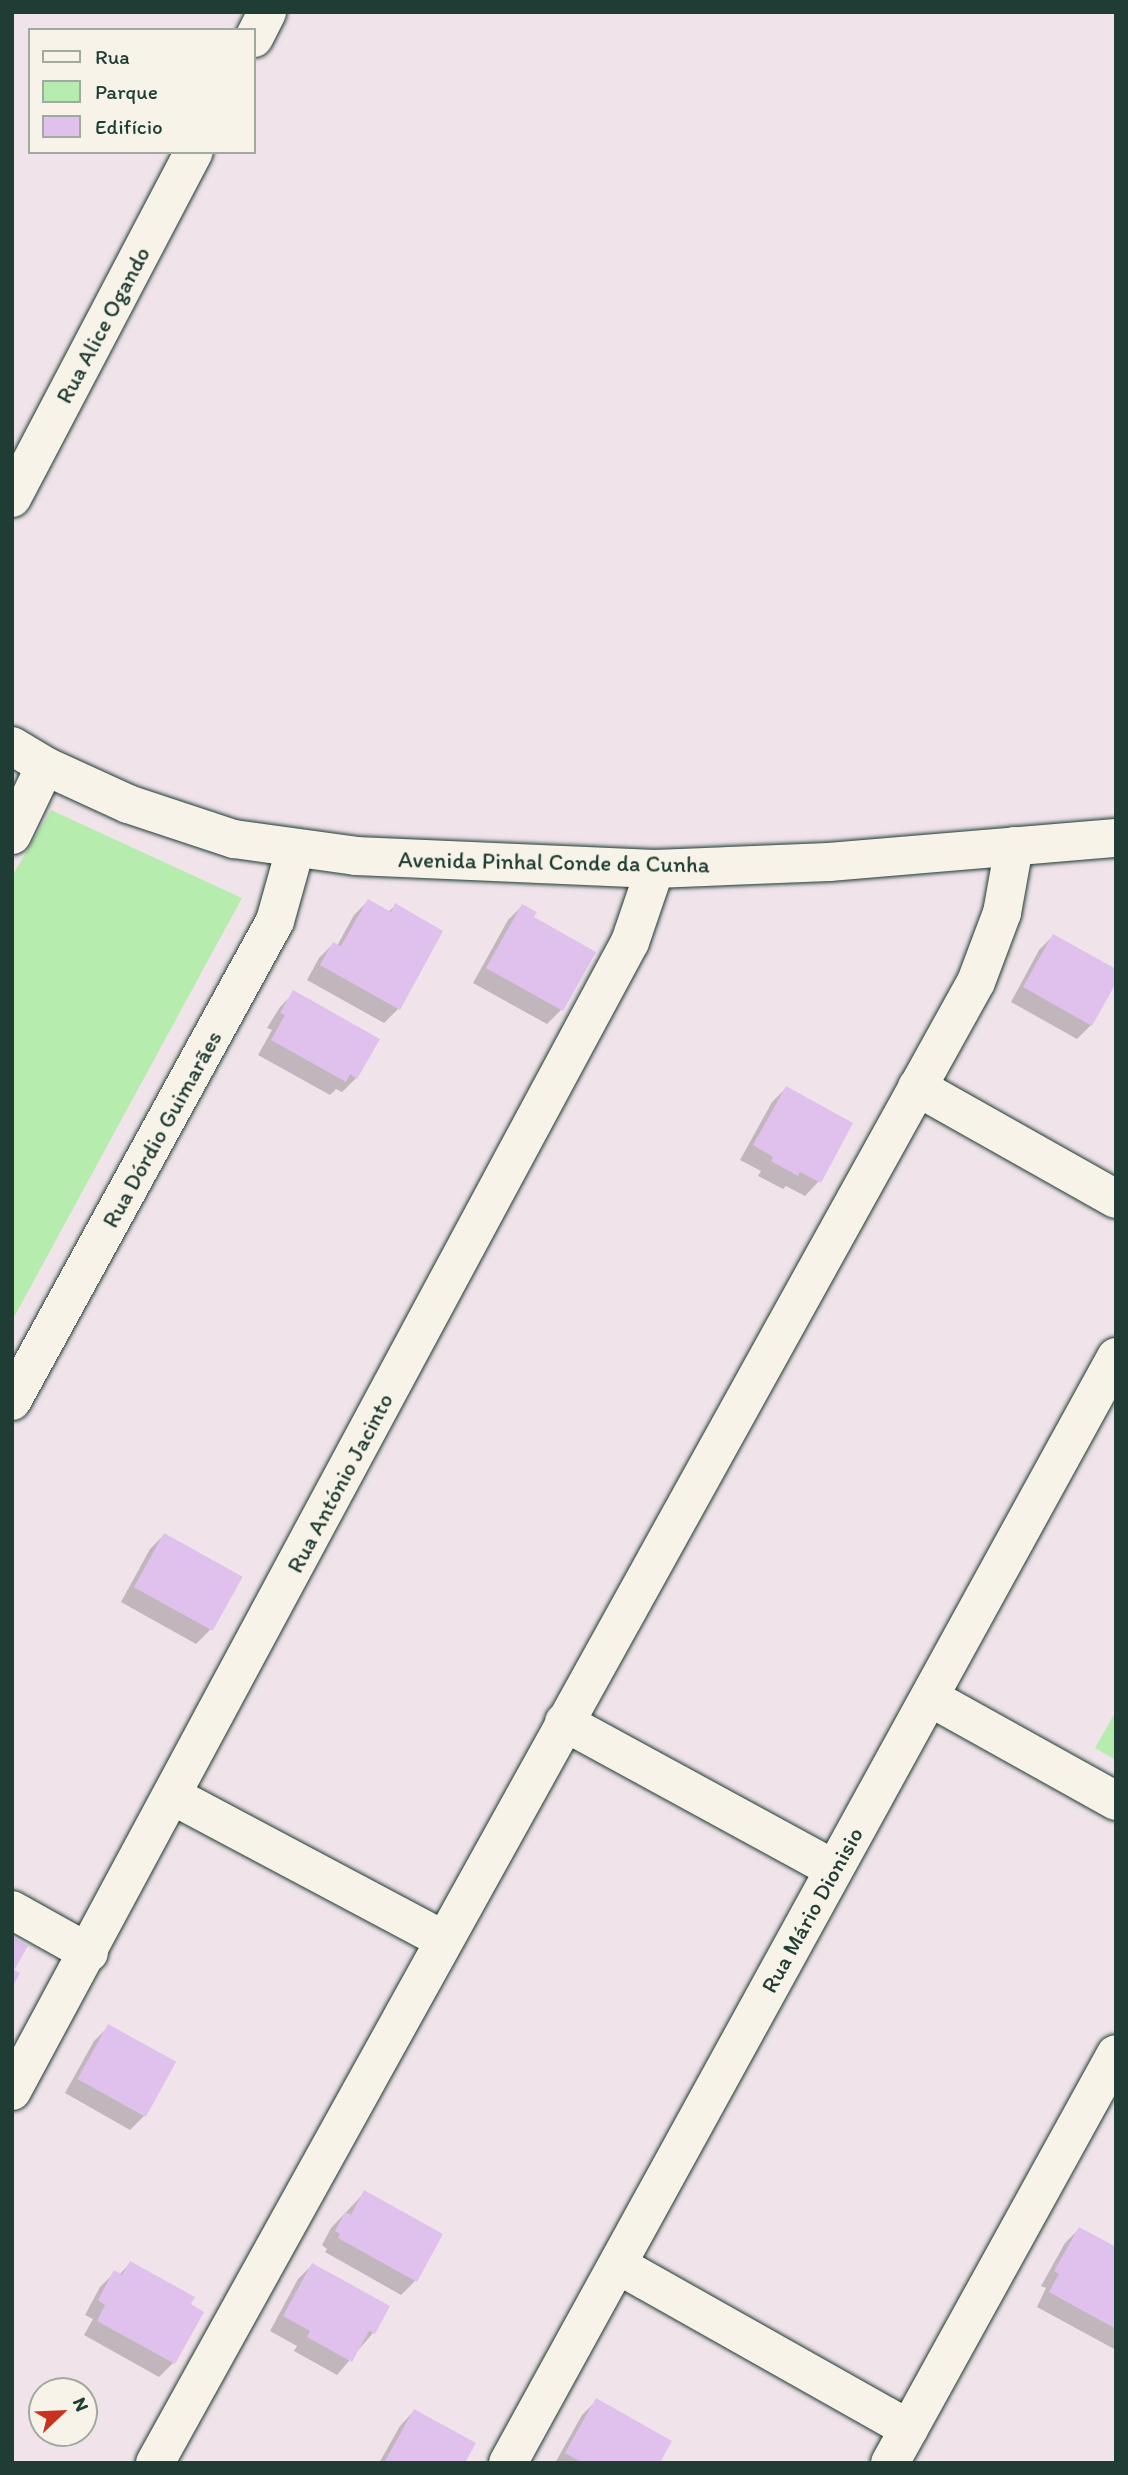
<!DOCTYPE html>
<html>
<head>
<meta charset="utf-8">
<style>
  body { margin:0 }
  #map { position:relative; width:1128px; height:2475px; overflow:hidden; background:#f0e4ea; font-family:Itim,sans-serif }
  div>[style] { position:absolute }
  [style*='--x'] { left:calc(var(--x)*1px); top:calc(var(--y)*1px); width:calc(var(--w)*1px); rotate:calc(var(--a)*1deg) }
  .green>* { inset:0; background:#b6edaf }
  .shadow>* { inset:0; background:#0003 }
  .building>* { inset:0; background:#e0c1ee; transform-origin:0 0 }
  .roads { filter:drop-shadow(0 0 2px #1f3d34) drop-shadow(0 0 2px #1f3d34) }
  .minor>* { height:38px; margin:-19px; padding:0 19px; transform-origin:19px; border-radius:19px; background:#f7f3e8 }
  span { translate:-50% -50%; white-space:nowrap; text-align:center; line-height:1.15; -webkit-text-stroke:5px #f7f3e8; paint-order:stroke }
  .street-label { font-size:23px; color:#1f3d34 }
  .frame { position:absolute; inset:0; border:14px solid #1f3d34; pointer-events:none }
  .legend { position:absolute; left:28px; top:28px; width:228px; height:126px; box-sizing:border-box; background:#f7f3e8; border:2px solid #a1aaa0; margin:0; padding:9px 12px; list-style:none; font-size:21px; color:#1f3d34 }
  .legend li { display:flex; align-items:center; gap:14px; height:35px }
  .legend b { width:35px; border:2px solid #a1aaa0 }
  .north { position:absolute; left:28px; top:2377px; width:70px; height:70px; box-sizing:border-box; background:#f7f3e8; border:2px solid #a1aaa0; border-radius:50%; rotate:67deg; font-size:19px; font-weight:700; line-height:28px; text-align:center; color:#1f3d34 }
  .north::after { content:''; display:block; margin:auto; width:24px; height:32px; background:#c8321e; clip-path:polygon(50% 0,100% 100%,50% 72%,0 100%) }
</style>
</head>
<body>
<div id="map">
  <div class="green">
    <i style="clip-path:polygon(51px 810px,242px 898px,12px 1321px,12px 876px)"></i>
    <i style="clip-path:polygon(1116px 1711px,1116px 1760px,1095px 1748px)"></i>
  </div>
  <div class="shadow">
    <i style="clip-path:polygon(368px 901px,388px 912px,395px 906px,398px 1009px,384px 1023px,307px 980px,319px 958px,333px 944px,337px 946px,354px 915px)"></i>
    <i style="clip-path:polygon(522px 906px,532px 918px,594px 953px,561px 1010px,547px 1024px,473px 983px,508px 920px)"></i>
    <i style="clip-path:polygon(1053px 936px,1091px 1025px,1077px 1039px,1011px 1002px,1039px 950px)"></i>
    <i style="clip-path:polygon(294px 993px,356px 1078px,342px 1092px,336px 1089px,330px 1095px,258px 1055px,272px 1030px,267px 1028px,280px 1007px)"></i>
    <i style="clip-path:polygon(786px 1088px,819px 1181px,805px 1196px,786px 1186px,783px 1189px,758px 1176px,761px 1171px,740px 1160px,772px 1102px)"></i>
    <i style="clip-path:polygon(164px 1535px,210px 1630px,196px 1644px,121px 1602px,150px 1549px)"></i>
    <i style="clip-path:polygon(108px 2027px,144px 2116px,130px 2130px,65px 2093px,94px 2041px)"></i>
    <i style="clip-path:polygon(365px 2192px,415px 2281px,401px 2295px,325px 2252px,327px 2249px,322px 2245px,331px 2228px)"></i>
    <i style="clip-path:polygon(1079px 2229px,1116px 2249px,1116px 2350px,1037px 2307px,1046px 2288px,1041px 2286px,1065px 2243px)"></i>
    <i style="clip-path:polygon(130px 2263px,202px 2313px,173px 2363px,159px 2377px,84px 2335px,93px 2319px,85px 2315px,100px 2287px,114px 2273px,119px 2275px)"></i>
    <i style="clip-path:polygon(312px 2265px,388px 2307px,373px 2333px,337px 2375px,294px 2351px,297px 2346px,270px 2331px,298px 2279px)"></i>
    <i style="clip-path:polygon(596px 2401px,658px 2463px,555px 2463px,582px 2415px)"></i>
    <i style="clip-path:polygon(414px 2411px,463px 2463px,379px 2463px,400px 2426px)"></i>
  </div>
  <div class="building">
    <i style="clip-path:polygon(368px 899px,391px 912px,395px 903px,443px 931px,400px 1010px,320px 965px,333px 942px,341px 946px)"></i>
    <i style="clip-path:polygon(522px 904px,537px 912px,534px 917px,596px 952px,563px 1011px,486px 968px)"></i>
    <i style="clip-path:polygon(1053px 934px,1116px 969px,1116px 983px,1092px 1026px,1023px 987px)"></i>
    <i style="clip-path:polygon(293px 990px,380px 1039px,357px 1079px,350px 1074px,346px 1082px,271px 1040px,285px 1015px,280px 1013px)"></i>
    <i style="clip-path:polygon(786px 1086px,853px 1123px,821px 1183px,800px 1172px,798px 1176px,771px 1161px,773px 1157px,753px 1145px)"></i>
    <i style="left:164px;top:1533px;width:90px;height:62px;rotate:29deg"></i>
    <i style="clip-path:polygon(12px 1937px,28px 1946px,14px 1970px,20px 1973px,12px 1988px)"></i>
    <i style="left:108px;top:2024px;width:78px;height:63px;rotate:29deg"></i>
    <i style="clip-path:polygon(364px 2190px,443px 2234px,417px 2282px,338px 2238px,340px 2234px,335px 2231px,345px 2212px,351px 2215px)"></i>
    <i style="clip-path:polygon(1079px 2227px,1116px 2247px,1116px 2329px,1049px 2292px,1059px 2274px,1054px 2271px)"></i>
    <i style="clip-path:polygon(130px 2261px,195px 2297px,191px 2304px,204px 2312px,175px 2364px,97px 2321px,105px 2305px,98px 2300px,114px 2270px,122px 2275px)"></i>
    <i style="clip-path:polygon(312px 2263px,390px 2306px,375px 2334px,369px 2331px,352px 2362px,307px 2337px,310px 2331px,283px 2316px)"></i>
    <i style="clip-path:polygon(596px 2398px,672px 2441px,660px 2463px,583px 2463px,565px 2453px)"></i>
    <i style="clip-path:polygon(414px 2409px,476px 2443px,465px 2463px,384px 2463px)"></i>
  </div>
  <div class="roads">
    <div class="minor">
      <i style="--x:254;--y:38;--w:29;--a:-63"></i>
      <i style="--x:12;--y:498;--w:391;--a:-62.3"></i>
      <i style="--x:12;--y:746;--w:39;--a:31"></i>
      <i style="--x:45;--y:766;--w:91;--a:24.6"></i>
      <i style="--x:128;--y:804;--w:112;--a:18.3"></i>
      <i style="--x:234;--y:839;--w:123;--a:7.9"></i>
      <i style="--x:356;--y:856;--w:299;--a:2.5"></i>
      <i style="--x:655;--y:869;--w:174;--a:-2.3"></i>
      <i style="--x:829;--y:862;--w:288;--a:-4.8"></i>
      <i style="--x:12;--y:835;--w:76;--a:-64.4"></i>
      <i style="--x:917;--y:1087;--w:228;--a:29.4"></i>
      <i style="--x:12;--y:1401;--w:547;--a:-61.28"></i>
      <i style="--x:275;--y:921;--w:74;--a:-74.3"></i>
      <i style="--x:931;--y:1698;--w:212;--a:29.1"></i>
      <i style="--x:564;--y:1722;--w:307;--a:28.6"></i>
      <i style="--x:173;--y:1796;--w:307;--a:28"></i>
      <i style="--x:12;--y:1910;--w:88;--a:29.2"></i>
      <i style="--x:12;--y:2091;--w:1305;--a:-61.73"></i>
      <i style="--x:630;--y:942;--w:77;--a:-71.1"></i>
      <i style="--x:618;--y:2265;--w:334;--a:29.4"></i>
      <i style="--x:155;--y:2463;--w:1693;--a:-61"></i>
      <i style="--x:976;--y:982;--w:74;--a:-69.4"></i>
      <i style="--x:1002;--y:913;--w:68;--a:-79.8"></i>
      <i style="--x:508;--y:2463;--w:1262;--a:-61.2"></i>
      <i style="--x:890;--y:2463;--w:467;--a:-61.1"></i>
    </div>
  </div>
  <div class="street-label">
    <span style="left:103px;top:325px;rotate:-62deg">Rua Alice Ogando</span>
    <span style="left:554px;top:862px;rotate:1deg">Avenida Pinhal Conde da Cunha</span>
    <span style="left:162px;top:1129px;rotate:-61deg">Rua Dórdio Guimarães</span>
    <span style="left:340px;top:1483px;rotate:-62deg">Rua António Jacinto</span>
    <span style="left:812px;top:1910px;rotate:-61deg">Rua Mário Dionisio</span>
  </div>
  <div class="frame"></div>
  <ul class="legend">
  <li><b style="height:9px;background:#f7f3e8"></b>Rua</li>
  <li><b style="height:19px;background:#b6edaf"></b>Parque</li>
  <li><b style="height:19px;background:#e0c1ee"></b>Edifício</li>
  </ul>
  <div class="north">N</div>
</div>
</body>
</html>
